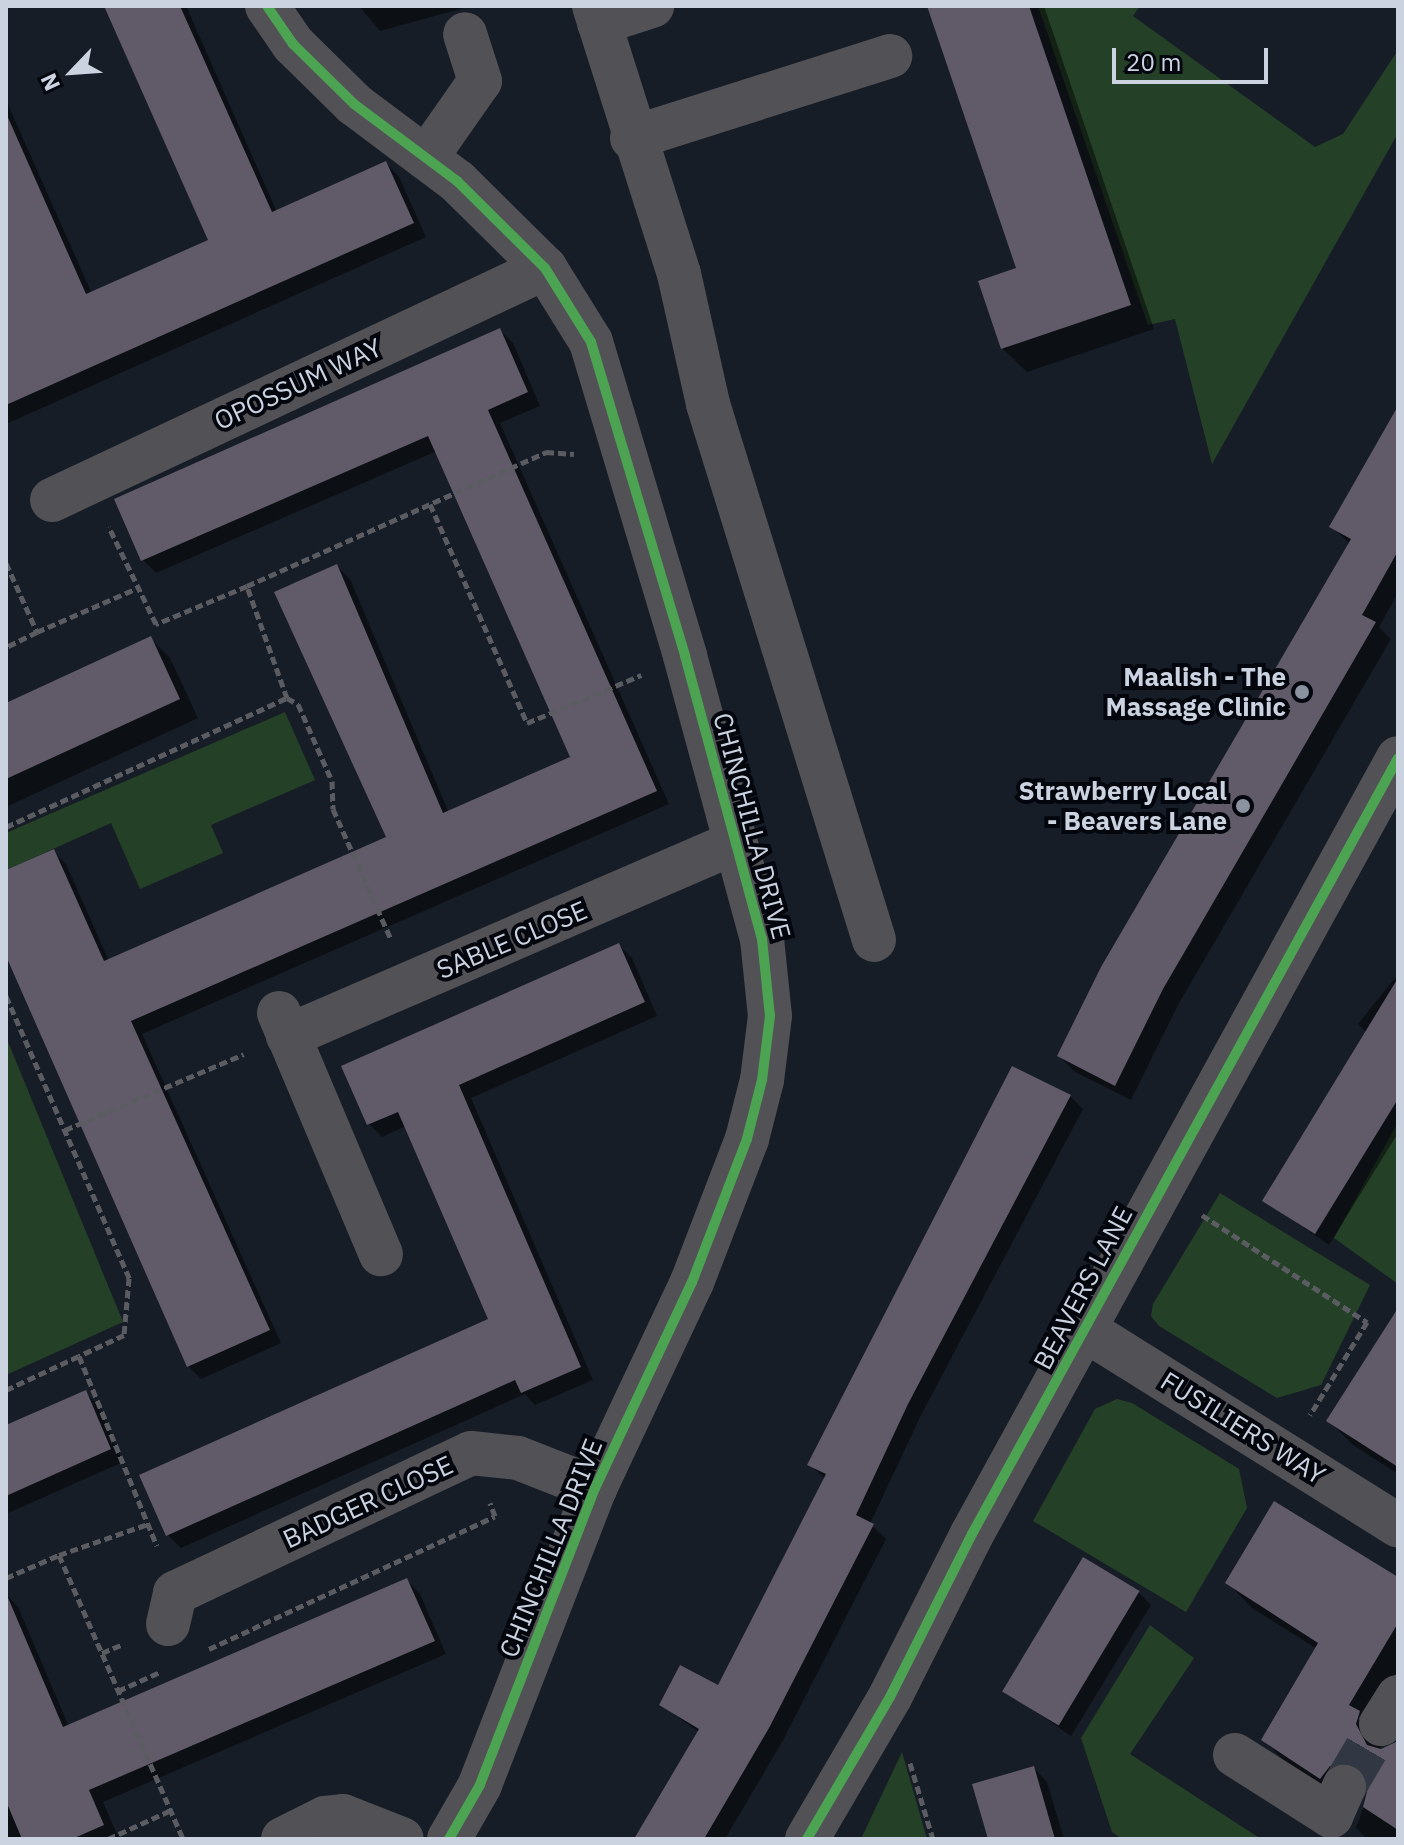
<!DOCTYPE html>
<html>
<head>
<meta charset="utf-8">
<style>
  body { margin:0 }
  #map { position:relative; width:1404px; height:1845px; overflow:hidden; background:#171d27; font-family:"IBM Plex Sans",sans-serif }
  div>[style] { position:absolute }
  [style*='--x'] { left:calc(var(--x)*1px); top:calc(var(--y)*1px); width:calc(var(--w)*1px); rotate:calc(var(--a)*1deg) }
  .green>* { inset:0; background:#244127 }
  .shadow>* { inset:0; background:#0007 }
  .building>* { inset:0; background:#615b69; transform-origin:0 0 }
  .minor-tunnel>* { height:44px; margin-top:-22px; transform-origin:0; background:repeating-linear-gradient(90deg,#323843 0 44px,transparent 0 66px) }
  .path>* { height:5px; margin-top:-2.5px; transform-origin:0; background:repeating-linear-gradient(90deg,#5b5c62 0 8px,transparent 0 12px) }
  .minor>* { height:44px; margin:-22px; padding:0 22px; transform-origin:22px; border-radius:22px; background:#525156 }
  .cycleway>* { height:10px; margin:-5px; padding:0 5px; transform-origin:5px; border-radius:5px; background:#4ca352 }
  .dots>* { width:22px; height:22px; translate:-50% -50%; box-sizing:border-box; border:4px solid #03060d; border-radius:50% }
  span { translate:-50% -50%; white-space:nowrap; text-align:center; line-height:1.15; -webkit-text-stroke:8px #03060d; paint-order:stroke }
  .street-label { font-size:26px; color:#cbd3e1 }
  .poi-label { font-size:26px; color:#cbd3e1; font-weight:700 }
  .right { translate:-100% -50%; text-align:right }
  .frame { position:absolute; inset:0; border:8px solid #cbd3e1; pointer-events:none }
  .north { position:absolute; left:32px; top:32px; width:80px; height:80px; -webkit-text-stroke:6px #03060d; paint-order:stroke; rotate:245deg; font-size:22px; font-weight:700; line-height:32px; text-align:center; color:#cbd3e1 }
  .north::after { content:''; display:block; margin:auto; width:28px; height:36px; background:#cbd3e1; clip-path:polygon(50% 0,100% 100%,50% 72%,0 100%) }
  .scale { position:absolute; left:1112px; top:48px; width:156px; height:36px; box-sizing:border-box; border:4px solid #cbd3e1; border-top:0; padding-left:10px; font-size:24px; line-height:28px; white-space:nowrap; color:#cbd3e1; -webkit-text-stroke:6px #03060d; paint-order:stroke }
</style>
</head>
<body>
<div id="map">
  <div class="green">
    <i style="clip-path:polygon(1038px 6px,1140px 6px,1133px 16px,1315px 147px,1343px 134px,1398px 50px,1398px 133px,1212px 464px,1175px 319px,1148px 325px)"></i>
    <i style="clip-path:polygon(285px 712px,315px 780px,211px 825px,223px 853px,140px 889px,111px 823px,6px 870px,6px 833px)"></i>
    <i style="clip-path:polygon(6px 1037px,123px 1322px,6px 1375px)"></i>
    <i style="clip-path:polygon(1398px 1122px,1398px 1284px,1334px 1238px)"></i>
    <i style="clip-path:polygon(1220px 1193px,1370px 1285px,1321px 1385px,1277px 1398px,1159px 1326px,1151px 1316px,1153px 1304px)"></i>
    <i style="clip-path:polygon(1117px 1399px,1132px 1403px,1239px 1469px,1247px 1508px,1186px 1612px,1033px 1521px,1095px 1409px)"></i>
    <i style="clip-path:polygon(1150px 1625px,1194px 1658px,1130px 1754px,1261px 1839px,1122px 1839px,1112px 1832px,1081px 1738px)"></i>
    <i style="clip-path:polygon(902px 1752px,927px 1839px,861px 1839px)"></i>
  </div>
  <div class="shadow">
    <i style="clip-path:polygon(106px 6px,186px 6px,277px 212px,386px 163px,399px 177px,426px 237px,6px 424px,6px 100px,92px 294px,211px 241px)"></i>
    <i style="clip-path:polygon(359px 6px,471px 6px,380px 31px)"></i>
    <i style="clip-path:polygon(929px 6px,1044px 6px,1154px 329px,1027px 372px,1002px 348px,1018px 269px)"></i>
    <i style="clip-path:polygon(500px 330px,513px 343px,540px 406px,500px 423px,669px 804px,142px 1034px,281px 1343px,201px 1379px,188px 1366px,6px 952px,6px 872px,53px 851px,66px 864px,109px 961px,388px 838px,337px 566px,350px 579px,449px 813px,573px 758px,437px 451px,156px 573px,143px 560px)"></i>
    <i style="clip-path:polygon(1398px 410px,1398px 593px,1379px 627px,1391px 639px,1178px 1005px,1131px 1100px,1075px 1072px,1059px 1056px,1350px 544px,1332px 527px)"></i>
    <i style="clip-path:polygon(151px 639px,170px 658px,198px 718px,6px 807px,6px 705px)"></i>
    <i style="clip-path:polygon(619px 945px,632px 958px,657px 1016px,471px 1098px,593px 1380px,535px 1405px,525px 1394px,181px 1548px,168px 1535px,491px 1320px,406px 1126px,382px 1137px,369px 1124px)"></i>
    <i style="clip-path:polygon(1398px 974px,1398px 1133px,1329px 1245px,1264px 1200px,1367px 1033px,1358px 1024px)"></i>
    <i style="clip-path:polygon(1070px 1096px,1083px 1109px,920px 1417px,870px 1524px,886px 1539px,782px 1742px,725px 1839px,636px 1839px,700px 1733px,662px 1705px,718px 1688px,826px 1479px,810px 1465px)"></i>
    <i style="clip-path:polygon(1398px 1358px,1398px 1474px,1353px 1445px,1328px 1420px)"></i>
    <i style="clip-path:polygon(85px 1392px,98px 1406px,123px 1462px,6px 1514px,6px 1428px)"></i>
    <i style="clip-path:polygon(1398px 1579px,1398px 1688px,1379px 1752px,1398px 1742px,1398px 1839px,1367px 1839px,1356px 1828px,1370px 1789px,1355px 1790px,1346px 1802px,1288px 1765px,1264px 1740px,1317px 1649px,1252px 1608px,1228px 1583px)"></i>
    <i style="clip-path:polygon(407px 1580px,420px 1594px,446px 1654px,103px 1802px,119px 1839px,6px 1839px,6px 1594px,18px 1607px,69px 1727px)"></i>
    <i style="clip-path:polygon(1138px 1592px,1151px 1605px,1071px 1736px,1004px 1690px)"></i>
    <i style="clip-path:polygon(1034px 1768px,1047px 1782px,1064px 1839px,990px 1839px)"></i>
  </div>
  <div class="building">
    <i style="clip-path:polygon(104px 6px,180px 6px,272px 212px,386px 161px,414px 223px,6px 405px,6px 113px,86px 294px,208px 240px)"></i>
    <i style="clip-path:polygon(927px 6px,1029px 6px,1131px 305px,1001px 349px,978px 281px,1016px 268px)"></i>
    <i style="clip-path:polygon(500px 328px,528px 392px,488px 410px,657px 791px,131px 1021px,270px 1330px,187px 1367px,6px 956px,6px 870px,54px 849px,104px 961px,386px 837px,274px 592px,337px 564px,443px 813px,570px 757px,428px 436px,141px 561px,114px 499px)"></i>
    <i style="clip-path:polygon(1398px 406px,1398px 551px,1362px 615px,1376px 622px,1163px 989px,1115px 1086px,1057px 1056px,1101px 967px,1351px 539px,1329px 527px)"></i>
    <i style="clip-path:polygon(151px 636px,180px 699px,6px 779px,6px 703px)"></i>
    <i style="clip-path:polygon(619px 943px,645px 1002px,459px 1085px,581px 1367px,521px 1393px,515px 1380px,166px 1536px,139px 1475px,488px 1319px,398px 1112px,367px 1125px,341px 1066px)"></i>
    <i style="clip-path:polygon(1398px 978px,1398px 1099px,1315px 1234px,1262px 1201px)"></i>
    <i style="clip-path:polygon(1012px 1066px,1071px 1095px,908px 1404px,856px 1515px,874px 1524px,769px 1728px,704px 1839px,634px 1839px,699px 1729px,659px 1705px,680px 1665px,718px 1685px,826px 1474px,807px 1465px)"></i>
    <i style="clip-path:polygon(1398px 1308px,1398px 1467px,1326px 1421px)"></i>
    <i style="clip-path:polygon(86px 1390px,111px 1449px,6px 1496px,6px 1425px)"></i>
    <i style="clip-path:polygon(1274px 1501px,1398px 1577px,1398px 1623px,1349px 1705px,1360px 1711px,1356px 1724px,1367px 1745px,1381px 1749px,1398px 1741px,1398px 1830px,1363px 1807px,1369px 1784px,1355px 1765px,1330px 1766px,1320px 1779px,1261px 1740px,1318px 1643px,1225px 1583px)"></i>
    <i style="left:1083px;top:1557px;width:66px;height:157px;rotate:31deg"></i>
    <i style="clip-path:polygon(407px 1578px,435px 1641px,89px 1790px,104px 1825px,72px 1839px,22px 1839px,6px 1801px,6px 1593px,63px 1727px)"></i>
    <i style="clip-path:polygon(1034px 1766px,1055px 1839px,988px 1839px,972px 1784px)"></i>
  </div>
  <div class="minor-tunnel">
    <i style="--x:1344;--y:1787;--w:73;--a:-59.6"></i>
  </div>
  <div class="path">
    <i style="--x:430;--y:504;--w:240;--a:66.1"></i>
    <i style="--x:527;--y:723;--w:124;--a:-22.8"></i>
    <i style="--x:6;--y:563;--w:76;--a:65.8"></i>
    <i style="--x:37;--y:632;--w:34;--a:154"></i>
    <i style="--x:247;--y:586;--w:328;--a:-24.1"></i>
    <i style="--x:546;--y:452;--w:28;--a:4"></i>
    <i style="--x:37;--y:632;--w:109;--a:-23.7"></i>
    <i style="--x:287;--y:698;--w:13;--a:29"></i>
    <i style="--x:298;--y:704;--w:84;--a:66.2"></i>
    <i style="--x:332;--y:781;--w:28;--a:88"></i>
    <i style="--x:333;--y:809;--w:142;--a:66"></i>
    <i style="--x:6;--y:827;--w:309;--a:-24.7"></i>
    <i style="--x:287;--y:698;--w:119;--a:-109.7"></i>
    <i style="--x:247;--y:586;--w:99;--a:157.3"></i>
    <i style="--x:156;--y:624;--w:108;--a:-115.9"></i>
    <i style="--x:6;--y:996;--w:308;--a:66.4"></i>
    <i style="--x:129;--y:1278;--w:57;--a:95"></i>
    <i style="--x:124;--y:1335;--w:50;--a:155"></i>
    <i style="--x:65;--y:1130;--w:194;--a:-23"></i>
    <i style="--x:1202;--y:1215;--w:197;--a:33"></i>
    <i style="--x:1367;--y:1322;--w:109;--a:121.5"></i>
    <i style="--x:6;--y:1390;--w:81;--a:-25"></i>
    <i style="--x:79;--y:1356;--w:205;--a:67.7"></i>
    <i style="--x:59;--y:1555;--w:94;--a:-19.2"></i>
    <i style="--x:6;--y:1578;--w:58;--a:-23.5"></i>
    <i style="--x:59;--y:1555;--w:310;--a:66.4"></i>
    <i style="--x:209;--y:1649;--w:315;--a:-24.9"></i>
    <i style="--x:495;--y:1516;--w:14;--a:-111"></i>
    <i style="--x:102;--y:1653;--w:23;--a:-23"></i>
    <i style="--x:118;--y:1691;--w:46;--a:-24.3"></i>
    <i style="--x:910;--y:1763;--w:79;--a:73.2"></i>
    <i style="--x:108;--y:1839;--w:69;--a:-24.7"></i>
  </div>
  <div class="minor">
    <i style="--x:267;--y:6;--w:46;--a:55.6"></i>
    <i style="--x:293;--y:44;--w:86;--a:44.5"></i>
    <i style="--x:354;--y:104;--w:129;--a:36.8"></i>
    <i style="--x:457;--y:181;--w:124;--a:44.7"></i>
    <i style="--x:545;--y:268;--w:87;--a:58.1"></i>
    <i style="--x:591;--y:342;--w:328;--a:73.3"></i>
    <i style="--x:685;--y:656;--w:293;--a:74.8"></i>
    <i style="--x:762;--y:939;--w:77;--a:84.1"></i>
    <i style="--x:770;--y:1016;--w:64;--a:97.1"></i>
    <i style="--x:762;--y:1080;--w:61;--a:104.3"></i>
    <i style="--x:747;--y:1139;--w:153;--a:111"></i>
    <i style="--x:692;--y:1282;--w:228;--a:115.2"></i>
    <i style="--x:595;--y:1488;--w:318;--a:111.2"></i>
    <i style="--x:480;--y:1785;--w:62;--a:119.9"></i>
    <i style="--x:594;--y:6;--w:281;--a:72.4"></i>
    <i style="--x:679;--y:274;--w:133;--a:77.4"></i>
    <i style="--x:708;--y:404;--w:561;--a:72.79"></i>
    <i style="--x:599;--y:23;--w:56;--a:-17.8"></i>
    <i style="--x:632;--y:138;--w:271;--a:-17.6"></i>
    <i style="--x:426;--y:158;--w:94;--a:-55"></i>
    <i style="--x:480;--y:81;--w:49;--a:-107.7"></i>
    <i style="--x:52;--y:500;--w:545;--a:-25.2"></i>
    <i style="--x:279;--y:1013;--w:262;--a:67.1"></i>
    <i style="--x:288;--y:1036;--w:487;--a:-23.4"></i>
    <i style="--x:1087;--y:1331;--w:367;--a:32"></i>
    <i style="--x:168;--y:1624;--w:32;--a:-77"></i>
    <i style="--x:175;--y:1593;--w:327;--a:-25.3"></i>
    <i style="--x:471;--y:1453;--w:47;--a:6.1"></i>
    <i style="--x:518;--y:1458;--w:83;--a:21.3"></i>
    <i style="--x:1381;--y:1724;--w:32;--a:-58"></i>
    <i style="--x:1235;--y:1755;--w:114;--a:32.4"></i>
    <i style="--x:1331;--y:1816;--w:32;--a:-66"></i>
    <i style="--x:283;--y:1839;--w:47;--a:-26.6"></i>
    <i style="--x:325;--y:1818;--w:18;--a:-6"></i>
    <i style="--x:343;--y:1816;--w:63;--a:21.3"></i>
    <i style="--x:807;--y:1839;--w:164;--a:-59.7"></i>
    <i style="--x:890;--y:1697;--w:182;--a:-63.3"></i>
    <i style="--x:972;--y:1534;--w:885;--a:-61.23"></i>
  </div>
  <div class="cycleway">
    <i style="--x:267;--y:6;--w:46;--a:55.6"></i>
    <i style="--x:293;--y:44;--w:86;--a:44.5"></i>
    <i style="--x:354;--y:104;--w:129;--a:36.8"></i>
    <i style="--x:457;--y:181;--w:124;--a:44.7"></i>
    <i style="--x:545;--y:268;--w:87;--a:58.1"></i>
    <i style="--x:591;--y:342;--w:328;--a:73.3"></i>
    <i style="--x:685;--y:656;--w:293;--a:74.8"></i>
    <i style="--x:762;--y:939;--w:77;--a:84.1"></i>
    <i style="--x:770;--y:1016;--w:64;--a:97.1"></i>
    <i style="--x:762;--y:1080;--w:61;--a:104.3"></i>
    <i style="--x:747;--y:1139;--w:153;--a:111"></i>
    <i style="--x:692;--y:1282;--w:228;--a:115.2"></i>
    <i style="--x:595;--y:1488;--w:318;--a:111.2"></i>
    <i style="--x:480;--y:1785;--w:62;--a:119.9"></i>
    <i style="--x:807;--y:1839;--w:164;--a:-59.7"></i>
    <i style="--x:890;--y:1697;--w:182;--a:-63.3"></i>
    <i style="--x:972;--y:1534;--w:885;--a:-61.23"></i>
  </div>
  <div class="dots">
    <i style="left:1302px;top:692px;background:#8c93a0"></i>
    <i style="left:1243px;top:806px;background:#8c93a0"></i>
  </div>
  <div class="street-label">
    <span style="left:298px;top:384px;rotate:-25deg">OPOSSUM WAY</span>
    <span style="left:752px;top:826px;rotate:75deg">CHINCHILLA DRIVE</span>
    <span style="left:512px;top:940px;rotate:-23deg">SABLE CLOSE</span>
    <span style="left:1083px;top:1288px;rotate:-62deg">BEAVERS LANE</span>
    <span style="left:1243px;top:1428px;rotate:32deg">FUSILIERS WAY</span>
    <span style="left:368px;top:1502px;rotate:-25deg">BADGER CLOSE</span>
    <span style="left:551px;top:1548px;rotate:-68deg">CHINCHILLA DRIVE</span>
  </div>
  <div class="poi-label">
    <span class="right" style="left:1286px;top:692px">Maalish - The<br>Massage Clinic</span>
    <span class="right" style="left:1227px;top:806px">Strawberry Local<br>- Beavers Lane</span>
  </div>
  <div class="frame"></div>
  <div class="north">N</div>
  <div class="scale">20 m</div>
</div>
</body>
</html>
